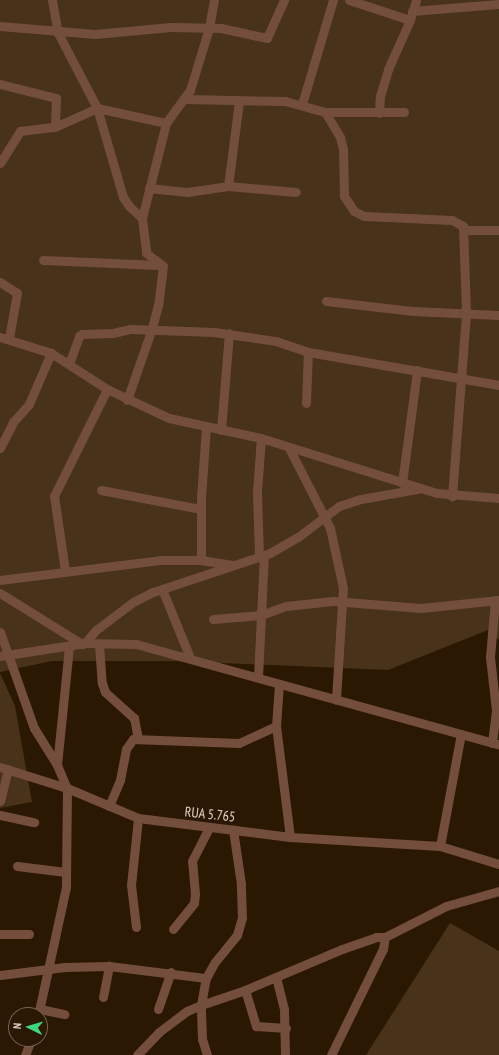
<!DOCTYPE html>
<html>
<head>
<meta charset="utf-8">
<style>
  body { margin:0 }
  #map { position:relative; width:499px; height:1055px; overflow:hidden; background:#2b1802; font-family:"PT Sans Narrow",sans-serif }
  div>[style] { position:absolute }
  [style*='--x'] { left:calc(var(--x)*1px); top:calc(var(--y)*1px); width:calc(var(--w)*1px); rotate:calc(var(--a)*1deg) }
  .green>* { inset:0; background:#483219 }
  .minor>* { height:9px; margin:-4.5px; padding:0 4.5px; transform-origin:4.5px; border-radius:4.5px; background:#744e3d }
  span { translate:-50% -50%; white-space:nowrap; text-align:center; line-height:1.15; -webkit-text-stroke:3.5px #2b1802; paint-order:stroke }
  .street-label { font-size:14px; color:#e0d3c5 }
  .north { position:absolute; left:8px; top:1007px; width:40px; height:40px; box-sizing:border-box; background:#2b1802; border:1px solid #736350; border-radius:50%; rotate:275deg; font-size:11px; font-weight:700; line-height:16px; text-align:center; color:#e0d3c5 }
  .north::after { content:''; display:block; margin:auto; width:14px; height:18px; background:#3ed77d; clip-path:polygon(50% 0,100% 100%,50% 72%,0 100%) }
</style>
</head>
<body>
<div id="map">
  <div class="green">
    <i style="clip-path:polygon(0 0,499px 0,499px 640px,488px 630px,388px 670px,175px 661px,52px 661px,0 672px)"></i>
    <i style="clip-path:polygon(0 673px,15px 706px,32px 802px,0 808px)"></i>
    <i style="clip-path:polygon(450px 923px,499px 951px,499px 1055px,366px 1055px)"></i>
  </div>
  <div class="minor">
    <i style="--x:52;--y:0;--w:34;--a:80"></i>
    <i style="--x:58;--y:33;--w:85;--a:62.5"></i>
    <i style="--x:97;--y:108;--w:93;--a:73.7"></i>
    <i style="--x:123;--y:197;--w:11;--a:56"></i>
    <i style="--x:129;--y:206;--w:18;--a:43"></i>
    <i style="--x:142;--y:218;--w:35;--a:83"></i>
    <i style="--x:146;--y:253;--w:21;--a:37"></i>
    <i style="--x:163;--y:266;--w:39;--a:97"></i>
    <i style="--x:158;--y:305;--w:27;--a:105"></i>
    <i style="--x:151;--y:331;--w:73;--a:109.2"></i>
    <i style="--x:349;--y:0;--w:64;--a:18.2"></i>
    <i style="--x:412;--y:11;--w:87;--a:-4.6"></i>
    <i style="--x:0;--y:26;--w:95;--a:4.8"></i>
    <i style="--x:95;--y:34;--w:76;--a:-5.3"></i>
    <i style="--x:171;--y:27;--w:50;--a:1.1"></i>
    <i style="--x:221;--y:28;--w:47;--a:12.3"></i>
    <i style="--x:267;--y:38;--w:42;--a:-65.9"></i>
    <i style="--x:0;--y:84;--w:58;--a:14"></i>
    <i style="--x:56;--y:98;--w:29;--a:92"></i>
    <i style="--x:186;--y:99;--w:99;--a:1.2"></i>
    <i style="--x:285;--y:101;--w:41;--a:15.4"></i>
    <i style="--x:325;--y:112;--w:79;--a:0"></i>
    <i style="--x:302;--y:104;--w:109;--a:-73.4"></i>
    <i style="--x:325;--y:112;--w:29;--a:59"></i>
    <i style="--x:340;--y:137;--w:12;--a:76"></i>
    <i style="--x:343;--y:149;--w:47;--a:88.8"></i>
    <i style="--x:344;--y:196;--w:18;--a:56"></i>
    <i style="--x:354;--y:211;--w:11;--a:27"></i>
    <i style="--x:364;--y:216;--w:88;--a:2.6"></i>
    <i style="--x:452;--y:220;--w:13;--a:29"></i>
    <i style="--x:463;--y:226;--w:88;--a:88"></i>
    <i style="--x:466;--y:314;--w:183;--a:94.4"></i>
    <i style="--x:379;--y:113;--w:17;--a:-87"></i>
    <i style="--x:380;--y:96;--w:28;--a:-73"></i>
    <i style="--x:388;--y:69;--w:54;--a:-65.8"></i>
    <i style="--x:410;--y:20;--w:21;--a:-73"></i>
    <i style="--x:0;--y:163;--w:38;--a:-58"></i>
    <i style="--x:20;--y:131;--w:35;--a:-7"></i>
    <i style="--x:55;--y:127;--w:46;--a:-24.3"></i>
    <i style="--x:97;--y:108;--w:71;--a:12.3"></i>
    <i style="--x:228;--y:186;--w:86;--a:-82.6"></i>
    <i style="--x:149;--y:188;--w:38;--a:6"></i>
    <i style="--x:187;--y:192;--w:41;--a:-8.3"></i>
    <i style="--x:228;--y:186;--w:68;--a:5"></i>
    <i style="--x:142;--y:218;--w:98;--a:-75.8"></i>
    <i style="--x:166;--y:123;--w:41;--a:-54"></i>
    <i style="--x:190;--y:90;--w:65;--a:-73"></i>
    <i style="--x:209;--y:28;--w:28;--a:-80"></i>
    <i style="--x:464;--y:230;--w:35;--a:0"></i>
    <i style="--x:43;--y:260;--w:116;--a:2.5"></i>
    <i style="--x:0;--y:282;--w:20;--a:33"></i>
    <i style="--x:17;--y:293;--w:46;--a:100.1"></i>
    <i style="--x:326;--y:301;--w:88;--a:6.6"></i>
    <i style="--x:413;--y:311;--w:86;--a:2.7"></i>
    <i style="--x:0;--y:337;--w:53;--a:17.4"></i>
    <i style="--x:51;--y:353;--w:67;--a:32.7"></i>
    <i style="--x:107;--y:389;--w:68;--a:25.1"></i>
    <i style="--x:169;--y:418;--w:94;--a:12.3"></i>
    <i style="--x:261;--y:438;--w:184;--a:17.4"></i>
    <i style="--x:437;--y:493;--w:62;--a:4.6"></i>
    <i style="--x:69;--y:364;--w:30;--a:-70"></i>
    <i style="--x:79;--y:336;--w:4;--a:-34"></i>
    <i style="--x:82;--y:334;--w:31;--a:-2"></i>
    <i style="--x:113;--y:333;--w:17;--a:-13"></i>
    <i style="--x:130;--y:329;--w:84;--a:2"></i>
    <i style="--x:214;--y:332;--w:63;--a:8.3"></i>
    <i style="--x:276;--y:341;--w:34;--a:19"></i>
    <i style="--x:308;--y:352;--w:194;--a:9.8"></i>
    <i style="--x:306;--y:403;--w:51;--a:-87.8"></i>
    <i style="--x:221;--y:430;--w:97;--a:-85.3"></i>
    <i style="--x:0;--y:448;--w:29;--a:-63"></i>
    <i style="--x:13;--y:422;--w:24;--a:-48"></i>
    <i style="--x:29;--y:404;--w:56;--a:-66.7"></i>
    <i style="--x:289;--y:448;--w:90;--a:62.9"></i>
    <i style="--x:330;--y:528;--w:61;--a:77.8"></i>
    <i style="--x:343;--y:588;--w:112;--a:93.6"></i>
    <i style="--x:402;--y:483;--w:114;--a:-82.4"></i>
    <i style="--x:101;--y:490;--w:102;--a:10.8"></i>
    <i style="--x:259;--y:556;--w:64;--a:-91.8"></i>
    <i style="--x:257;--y:492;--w:54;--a:-85.8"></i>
    <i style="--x:201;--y:560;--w:62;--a:-90"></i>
    <i style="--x:201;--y:498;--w:71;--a:-86"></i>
    <i style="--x:65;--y:571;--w:76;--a:-98.3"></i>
    <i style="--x:54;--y:496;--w:119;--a:-63.6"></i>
    <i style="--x:0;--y:580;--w:161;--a:-7.1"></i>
    <i style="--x:160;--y:560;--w:41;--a:0"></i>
    <i style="--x:201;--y:560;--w:30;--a:9"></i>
    <i style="--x:162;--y:589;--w:74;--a:67.9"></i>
    <i style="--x:0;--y:593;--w:97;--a:31.9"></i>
    <i style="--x:213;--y:619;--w:48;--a:-4.8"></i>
    <i style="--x:261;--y:615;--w:27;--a:-20"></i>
    <i style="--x:286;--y:606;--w:47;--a:-6.1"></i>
    <i style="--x:333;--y:601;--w:88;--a:4.5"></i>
    <i style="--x:421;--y:608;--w:78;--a:-5.9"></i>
    <i style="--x:0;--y:632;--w:102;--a:70.5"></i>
    <i style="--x:34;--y:728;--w:44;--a:58.1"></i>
    <i style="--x:57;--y:765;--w:25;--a:67"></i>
    <i style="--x:67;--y:788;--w:77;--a:22.9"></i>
    <i style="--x:138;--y:818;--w:153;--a:7.1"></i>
    <i style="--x:290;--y:837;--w:150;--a:3.4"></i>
    <i style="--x:440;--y:846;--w:62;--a:17"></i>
    <i style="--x:85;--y:643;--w:17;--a:-50"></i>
    <i style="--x:96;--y:630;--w:46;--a:-37.1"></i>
    <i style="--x:133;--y:602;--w:22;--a:-27"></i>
    <i style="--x:153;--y:592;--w:123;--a:-18.4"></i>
    <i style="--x:270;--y:553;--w:32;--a:-30"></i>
    <i style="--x:298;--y:537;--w:51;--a:-37.1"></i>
    <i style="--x:339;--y:506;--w:23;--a:-18"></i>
    <i style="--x:361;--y:499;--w:58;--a:-10"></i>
    <i style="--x:99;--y:644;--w:39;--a:86"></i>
    <i style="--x:102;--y:683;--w:9;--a:72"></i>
    <i style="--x:105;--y:692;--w:39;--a:42"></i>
    <i style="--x:134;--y:718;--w:21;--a:79"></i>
    <i style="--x:0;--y:656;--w:86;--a:-8.7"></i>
    <i style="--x:85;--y:643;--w:51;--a:1.1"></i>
    <i style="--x:136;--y:644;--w:377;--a:15.5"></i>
    <i style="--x:258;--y:677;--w:122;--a:-87.2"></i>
    <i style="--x:279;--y:684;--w:42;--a:94.1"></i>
    <i style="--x:276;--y:726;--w:112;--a:82.8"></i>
    <i style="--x:492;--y:743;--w:33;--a:-83"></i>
    <i style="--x:496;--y:710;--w:53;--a:-96.5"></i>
    <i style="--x:490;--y:657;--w:57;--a:-85"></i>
    <i style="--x:57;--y:765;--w:120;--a:-84.2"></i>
    <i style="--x:0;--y:767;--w:70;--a:17.4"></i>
    <i style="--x:67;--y:788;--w:99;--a:90.6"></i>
    <i style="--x:66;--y:887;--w:131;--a:102.3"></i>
    <i style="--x:0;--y:801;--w:33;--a:-76"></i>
    <i style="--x:109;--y:806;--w:28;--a:-67"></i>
    <i style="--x:120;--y:780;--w:32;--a:-79"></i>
    <i style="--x:126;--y:749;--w:12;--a:-55"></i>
    <i style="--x:133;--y:739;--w:106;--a:2.2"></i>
    <i style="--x:239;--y:743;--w:41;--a:-24.7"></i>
    <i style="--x:0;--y:815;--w:35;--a:12"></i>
    <i style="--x:440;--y:846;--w:114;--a:-79.4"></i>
    <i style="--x:17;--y:866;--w:49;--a:7"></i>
    <i style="--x:136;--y:927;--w:42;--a:-96.8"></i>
    <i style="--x:131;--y:885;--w:67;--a:-84"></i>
    <i style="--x:173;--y:929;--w:33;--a:-51"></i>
    <i style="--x:194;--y:903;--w:9;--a:-84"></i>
    <i style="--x:195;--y:894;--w:33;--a:-95"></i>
    <i style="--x:192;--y:861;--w:37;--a:-63"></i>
    <i style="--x:0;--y:934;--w:29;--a:0"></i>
    <i style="--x:0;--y:975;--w:65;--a:-7"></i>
    <i style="--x:65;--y:967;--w:44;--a:-1.3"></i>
    <i style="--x:109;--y:966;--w:98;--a:7.1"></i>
    <i style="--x:276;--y:977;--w:33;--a:76"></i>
    <i style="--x:284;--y:1009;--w:46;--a:88.8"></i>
    <i style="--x:245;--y:990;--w:38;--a:73"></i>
    <i style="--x:256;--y:1026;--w:30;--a:4"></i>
    <i style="--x:103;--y:997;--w:32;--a:-79"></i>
    <i style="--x:40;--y:1009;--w:25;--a:12"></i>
    <i style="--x:158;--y:1009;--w:39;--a:-71"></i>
    <i style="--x:25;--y:1055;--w:17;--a:-69"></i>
    <i style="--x:137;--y:1055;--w:32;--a:-46"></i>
    <i style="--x:159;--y:1032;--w:35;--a:-37"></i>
    <i style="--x:187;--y:1011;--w:15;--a:-23"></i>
    <i style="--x:201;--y:1005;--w:46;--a:-18.8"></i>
    <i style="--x:245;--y:990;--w:105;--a:-22.9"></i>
    <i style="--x:342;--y:949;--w:36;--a:-19"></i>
    <i style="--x:376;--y:937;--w:9;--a:0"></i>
    <i style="--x:385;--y:937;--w:68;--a:-26.9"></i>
    <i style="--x:446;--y:906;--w:55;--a:-15.8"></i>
    <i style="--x:207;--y:1055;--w:17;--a:-107"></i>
    <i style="--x:202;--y:1039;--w:34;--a:-92"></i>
    <i style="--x:201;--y:1005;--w:27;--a:-80"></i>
    <i style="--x:206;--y:978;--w:18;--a:-61"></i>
    <i style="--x:215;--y:962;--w:35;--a:-51"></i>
    <i style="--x:237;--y:935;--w:18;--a:-74"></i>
    <i style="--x:242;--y:918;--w:34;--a:-92"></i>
    <i style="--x:241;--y:884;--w:55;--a:-98.4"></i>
    <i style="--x:331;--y:1055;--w:118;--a:-63.9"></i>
    <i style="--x:383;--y:949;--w:12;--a:-81"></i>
  </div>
  <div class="street-label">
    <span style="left:210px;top:814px;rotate:6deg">RUA 5.765</span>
  </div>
  <div class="north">N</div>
</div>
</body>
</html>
